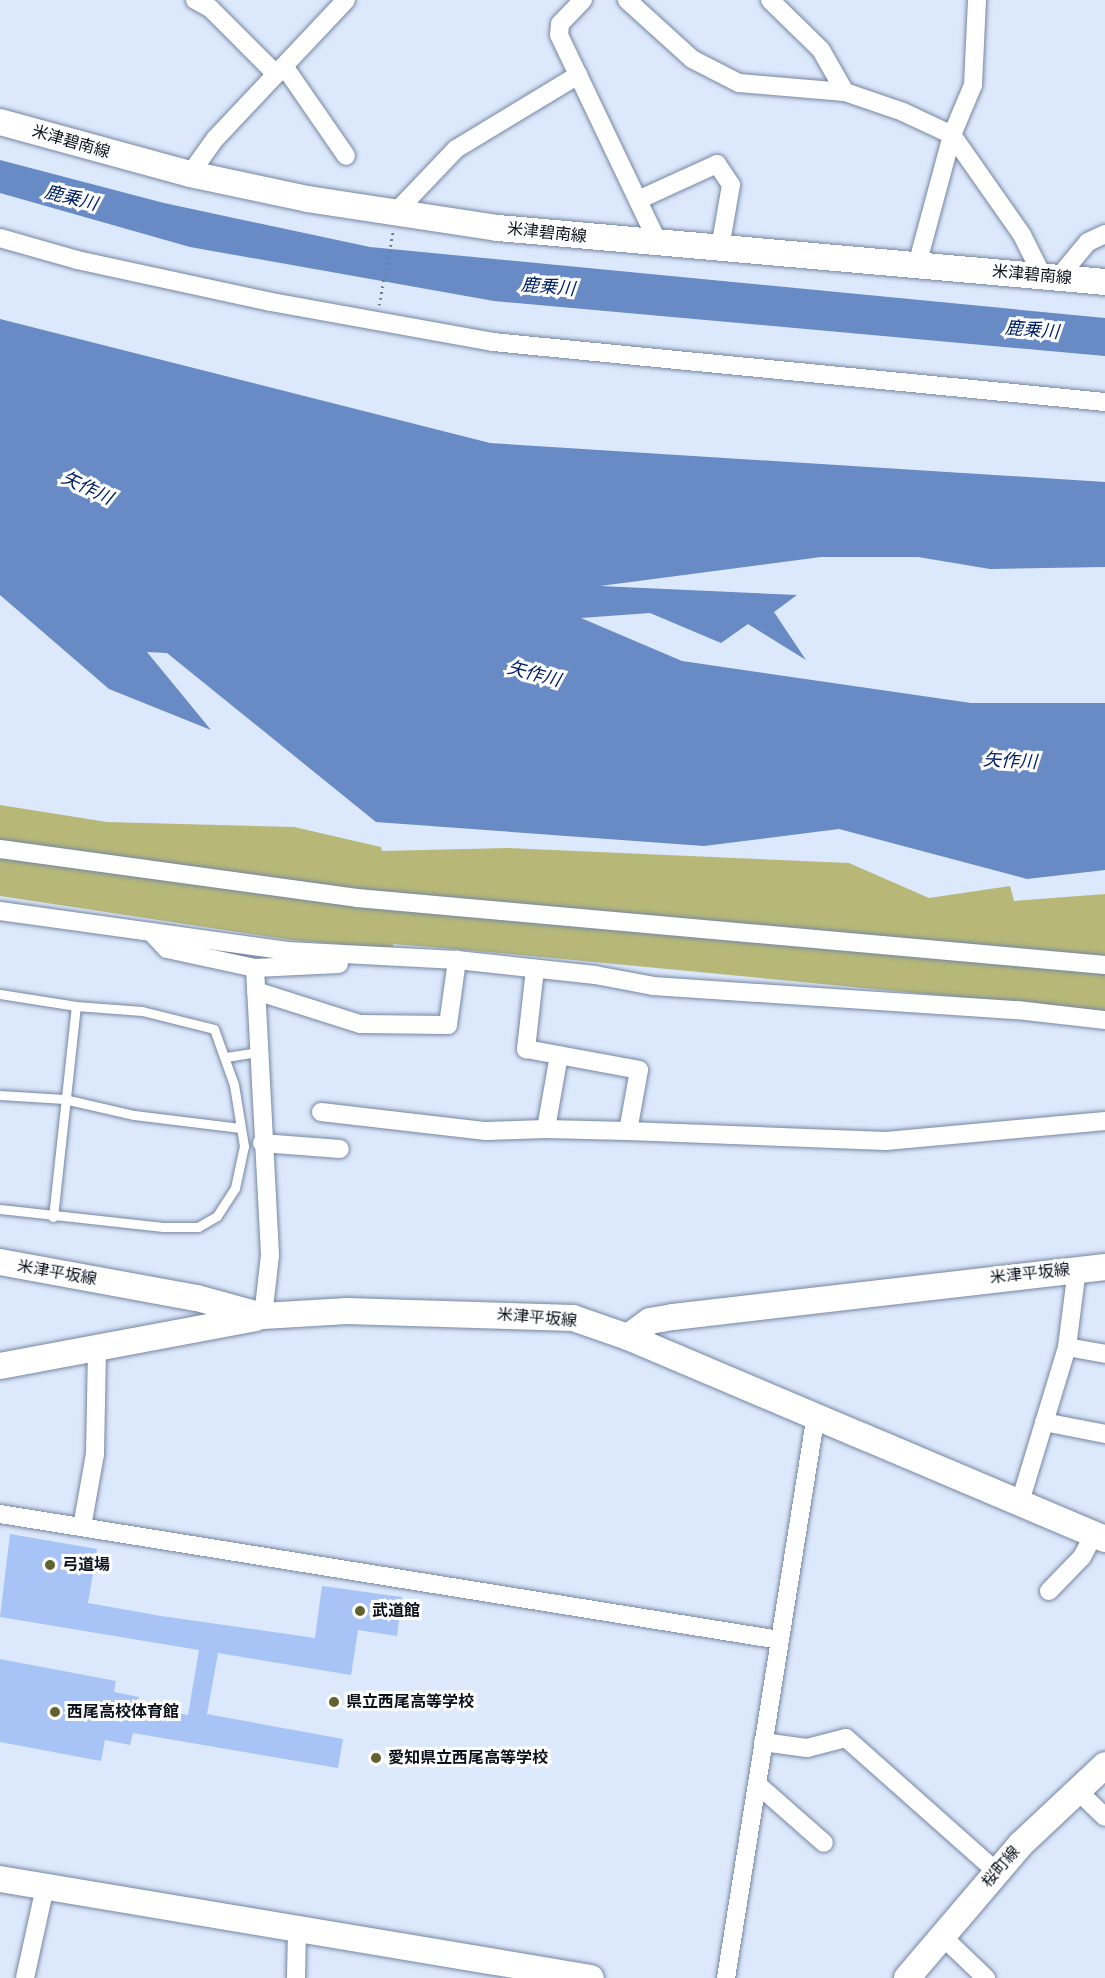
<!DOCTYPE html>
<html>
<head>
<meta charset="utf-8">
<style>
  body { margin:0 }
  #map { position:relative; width:1105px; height:1978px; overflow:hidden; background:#dce8fb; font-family:Raleway,"Noto Sans JP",sans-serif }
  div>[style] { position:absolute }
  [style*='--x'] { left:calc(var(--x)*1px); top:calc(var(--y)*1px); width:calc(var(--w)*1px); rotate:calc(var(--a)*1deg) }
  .green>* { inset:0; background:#b7b878 }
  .water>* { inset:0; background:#688ac5 }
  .building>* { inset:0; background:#a8c4f6 }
  .path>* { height:3px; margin-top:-1.5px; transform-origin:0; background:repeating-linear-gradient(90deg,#727b89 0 1.5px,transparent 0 6px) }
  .roads { filter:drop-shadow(0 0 2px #7686a3) drop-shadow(0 0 2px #7686a3) }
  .lane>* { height:9px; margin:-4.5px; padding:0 4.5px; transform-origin:4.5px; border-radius:4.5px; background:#fff }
  .street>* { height:18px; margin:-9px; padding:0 9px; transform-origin:9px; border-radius:9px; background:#fff }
  .secondary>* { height:26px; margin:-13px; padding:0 13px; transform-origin:13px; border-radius:13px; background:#fff }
  .dots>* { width:16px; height:16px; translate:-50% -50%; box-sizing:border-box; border:3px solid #fff; border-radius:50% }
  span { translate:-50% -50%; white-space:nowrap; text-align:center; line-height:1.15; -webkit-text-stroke:6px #fff; paint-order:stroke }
  .street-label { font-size:16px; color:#0c121c }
  .poi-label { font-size:16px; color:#0c121c; font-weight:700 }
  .left { translate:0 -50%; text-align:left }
  .water-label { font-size:18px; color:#002166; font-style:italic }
</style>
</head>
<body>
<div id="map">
  <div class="green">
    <i style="clip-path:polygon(0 805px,107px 822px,294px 827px,381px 847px,382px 851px,508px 848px,849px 863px,929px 898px,1010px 886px,1014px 901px,1105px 894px,1105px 1011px,478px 951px,393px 944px,393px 949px,291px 940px,0 896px)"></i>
  </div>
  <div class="water">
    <i style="clip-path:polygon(0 160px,164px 203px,370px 247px,1105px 318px,1105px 356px,494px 301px,190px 247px,0 193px)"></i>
    <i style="clip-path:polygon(0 319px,490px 443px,1105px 482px,1105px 567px,990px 569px,918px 557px,821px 557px,600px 586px,797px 595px,774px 612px,806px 660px,748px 624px,721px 643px,650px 613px,581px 618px,682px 661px,971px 703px,1105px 703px,1105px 870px,1027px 879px,839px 829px,704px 846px,376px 822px,167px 653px,147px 652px,211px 730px,109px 689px,0 595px)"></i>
  </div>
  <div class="building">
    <i style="clip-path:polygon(10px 1534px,97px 1549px,88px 1603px,161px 1616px,315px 1638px,322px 1586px,402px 1597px,397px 1636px,358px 1630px,351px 1675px,218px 1653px,207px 1714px,343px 1739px,338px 1768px,133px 1733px,130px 1745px,105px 1740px,101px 1761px,0 1742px,0 1659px,116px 1681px,114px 1692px,139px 1697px,137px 1706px,188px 1715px,199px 1650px,0 1617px)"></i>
  </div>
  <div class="path">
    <i style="--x:379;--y:305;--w:74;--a:-79.1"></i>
  </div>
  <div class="roads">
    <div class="lane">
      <i style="--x:0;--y:994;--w:77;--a:9"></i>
      <i style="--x:76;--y:1006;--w:66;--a:4.3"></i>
      <i style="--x:142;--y:1011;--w:74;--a:14"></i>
      <i style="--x:214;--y:1029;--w:59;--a:70.3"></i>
      <i style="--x:234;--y:1085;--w:62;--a:80.7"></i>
      <i style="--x:244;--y:1146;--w:43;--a:102.1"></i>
      <i style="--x:235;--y:1188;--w:33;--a:123"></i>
      <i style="--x:217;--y:1216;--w:22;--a:150"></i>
      <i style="--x:198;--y:1227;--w:35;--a:180"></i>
      <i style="--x:163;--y:1227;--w:164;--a:-173.7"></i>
      <i style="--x:226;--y:1057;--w:33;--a:-9"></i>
      <i style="--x:0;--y:1095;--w:64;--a:3.6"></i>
      <i style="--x:64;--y:1099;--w:72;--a:12.9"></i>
      <i style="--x:134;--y:1115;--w:107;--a:7"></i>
      <i style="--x:53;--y:1217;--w:212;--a:-83.8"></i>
    </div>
    <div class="street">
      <i style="--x:195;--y:0;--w:18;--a:29"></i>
      <i style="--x:211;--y:9;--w:92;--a:45"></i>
      <i style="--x:583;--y:0;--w:33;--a:134"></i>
      <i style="--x:560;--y:24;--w:11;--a:95"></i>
      <i style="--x:559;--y:35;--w:230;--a:64.5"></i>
      <i style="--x:627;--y:0;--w:88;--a:42.2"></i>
      <i style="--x:692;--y:59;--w:53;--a:27.1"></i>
      <i style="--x:739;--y:83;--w:106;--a:4.9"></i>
      <i style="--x:845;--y:92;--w:61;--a:19"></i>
      <i style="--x:903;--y:112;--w:54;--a:25.1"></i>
      <i style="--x:952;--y:135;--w:122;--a:55"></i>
      <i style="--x:1022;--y:235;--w:45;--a:63.4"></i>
      <i style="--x:770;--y:0;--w:71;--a:44.4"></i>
      <i style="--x:821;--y:50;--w:48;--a:60.3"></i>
      <i style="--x:284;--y:66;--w:109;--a:55.4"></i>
      <i style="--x:190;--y:174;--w:43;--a:-54.5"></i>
      <i style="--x:215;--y:139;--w:191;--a:-46.7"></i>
      <i style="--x:638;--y:200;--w:87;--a:-24.5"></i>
      <i style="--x:717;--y:164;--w:25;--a:56"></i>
      <i style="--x:731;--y:185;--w:64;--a:99.9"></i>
      <i style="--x:396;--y:212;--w:87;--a:-46.4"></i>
      <i style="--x:456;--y:149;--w:143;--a:-31.2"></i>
      <i style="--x:0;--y:238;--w:80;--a:15.9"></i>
      <i style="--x:77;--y:260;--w:198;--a:12.2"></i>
      <i style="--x:271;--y:302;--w:226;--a:10.2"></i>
      <i style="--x:493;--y:342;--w:615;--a:5.6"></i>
      <i style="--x:917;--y:265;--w:135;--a:-74.9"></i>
      <i style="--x:952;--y:135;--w:54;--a:-67.2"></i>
      <i style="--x:973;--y:85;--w:85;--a:-87.3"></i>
      <i style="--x:1059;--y:277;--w:45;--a:-50.4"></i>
      <i style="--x:1088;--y:242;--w:19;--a:-25"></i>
      <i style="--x:0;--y:849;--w:360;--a:7.8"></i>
      <i style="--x:357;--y:898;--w:751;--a:5.12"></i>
      <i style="--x:0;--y:911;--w:290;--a:7.9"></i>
      <i style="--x:287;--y:951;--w:170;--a:3"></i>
      <i style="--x:457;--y:960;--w:139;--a:6.2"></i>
      <i style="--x:595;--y:975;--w:59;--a:10.7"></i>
      <i style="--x:653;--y:986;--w:365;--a:3.8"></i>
      <i style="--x:1017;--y:1010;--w:89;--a:6.5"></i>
      <i style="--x:151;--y:932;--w:23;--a:47"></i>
      <i style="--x:167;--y:949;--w:90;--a:12.2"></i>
      <i style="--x:255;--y:968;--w:84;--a:-2.7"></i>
      <i style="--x:255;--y:968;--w:287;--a:87"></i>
      <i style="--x:270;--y:1255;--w:61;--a:96.5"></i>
      <i style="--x:535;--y:969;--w:81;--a:96.4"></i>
      <i style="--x:526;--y:1049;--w:115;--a:10.5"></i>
      <i style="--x:639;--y:1070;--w:62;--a:100.2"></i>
      <i style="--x:628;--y:1131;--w:258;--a:2.2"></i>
      <i style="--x:886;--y:1141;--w:220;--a:-5.2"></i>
      <i style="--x:256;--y:991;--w:109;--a:17.6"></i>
      <i style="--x:360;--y:1024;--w:88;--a:0.7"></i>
      <i style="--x:448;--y:1025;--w:66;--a:-82.1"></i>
      <i style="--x:559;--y:1055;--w:75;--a:100"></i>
      <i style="--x:546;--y:1129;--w:82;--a:1.4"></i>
      <i style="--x:321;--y:1112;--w:166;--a:6.6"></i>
      <i style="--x:486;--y:1131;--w:60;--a:-1.9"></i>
      <i style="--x:262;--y:1143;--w:78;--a:4.4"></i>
      <i style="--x:1067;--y:1347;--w:39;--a:10"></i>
      <i style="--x:1044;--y:1422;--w:62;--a:11.1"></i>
      <i style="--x:1020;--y:1502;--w:162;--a:-73.1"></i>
      <i style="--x:1067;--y:1347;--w:79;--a:-82.7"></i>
      <i style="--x:0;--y:1514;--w:790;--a:9.18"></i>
      <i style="--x:82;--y:1527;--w:74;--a:-79.9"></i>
      <i style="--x:95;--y:1454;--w:107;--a:-88.9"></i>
      <i style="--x:1049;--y:1591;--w:47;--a:-45.9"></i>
      <i style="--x:1082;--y:1557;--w:26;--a:-62"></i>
      <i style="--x:763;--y:1742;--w:44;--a:7.8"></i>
      <i style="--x:807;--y:1748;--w:40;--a:-14.4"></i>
      <i style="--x:846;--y:1738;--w:202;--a:41.6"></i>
      <i style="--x:757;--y:1784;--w:89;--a:41.4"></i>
      <i style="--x:1078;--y:1791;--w:37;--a:44"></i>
      <i style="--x:942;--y:1936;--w:61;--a:43.7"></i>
      <i style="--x:25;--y:1978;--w:93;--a:-77.6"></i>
      <i style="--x:296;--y:1978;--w:48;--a:-88.8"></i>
      <i style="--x:726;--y:1978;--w:571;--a:-80.93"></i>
    </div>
    <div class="secondary">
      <i style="--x:0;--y:122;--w:197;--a:15.3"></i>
      <i style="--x:190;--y:174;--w:121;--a:12"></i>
      <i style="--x:308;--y:199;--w:192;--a:8.7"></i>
      <i style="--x:498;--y:228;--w:609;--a:5.08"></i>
      <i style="--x:0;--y:1262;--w:200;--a:10.4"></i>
      <i style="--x:197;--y:1298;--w:68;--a:15.3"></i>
      <i style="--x:263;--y:1316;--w:84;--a:-3.4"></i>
      <i style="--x:347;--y:1311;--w:226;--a:1.8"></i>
      <i style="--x:573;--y:1318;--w:58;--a:19.1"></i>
      <i style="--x:628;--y:1337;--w:27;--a:-36"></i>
      <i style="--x:650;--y:1321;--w:23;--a:-10"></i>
      <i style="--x:673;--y:1317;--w:435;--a:-6.6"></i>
      <i style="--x:628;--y:1337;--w:518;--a:22.95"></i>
      <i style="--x:0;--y:1366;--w:260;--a:-10.6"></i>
      <i style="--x:0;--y:1879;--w:599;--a:9.51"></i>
      <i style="--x:907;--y:1978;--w:176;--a:-49.6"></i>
      <i style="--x:1021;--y:1844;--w:115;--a:-43.2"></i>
    </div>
  </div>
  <div class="dots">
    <i style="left:50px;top:1565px;background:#61622f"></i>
    <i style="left:360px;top:1611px;background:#61622f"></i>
    <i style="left:334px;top:1702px;background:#61622f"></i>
    <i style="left:55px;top:1712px;background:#61622f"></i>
    <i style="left:376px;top:1758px;background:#61622f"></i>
  </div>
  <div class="street-label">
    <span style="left:71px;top:142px;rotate:16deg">米津碧南線</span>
    <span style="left:547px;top:233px;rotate:6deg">米津碧南線</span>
    <span style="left:1032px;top:275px;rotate:5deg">米津碧南線</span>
    <span style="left:57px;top:1273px;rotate:10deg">米津平坂線</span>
    <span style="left:1030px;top:1274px;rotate:-6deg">米津平坂線</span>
    <span style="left:537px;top:1318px;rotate:5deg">米津平坂線</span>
    <span style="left:1001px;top:1867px;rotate:-49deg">桜町線</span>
  </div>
  <div class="poi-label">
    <span class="left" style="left:62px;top:1565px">弓道場</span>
    <span class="left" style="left:372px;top:1611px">武道館</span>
    <span class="left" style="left:346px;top:1702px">県立西尾高等学校</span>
    <span class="left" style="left:67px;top:1712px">西尾高校体育館</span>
    <span class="left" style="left:388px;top:1758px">愛知県立西尾高等学校</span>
  </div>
  <div class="water-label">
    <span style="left:71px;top:198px;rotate:14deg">鹿乗川</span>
    <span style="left:548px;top:287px;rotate:5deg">鹿乗川</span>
    <span style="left:1032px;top:330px;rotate:5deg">鹿乗川</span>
    <span style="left:87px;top:488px;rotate:25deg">矢作川</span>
    <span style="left:534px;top:674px;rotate:15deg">矢作川</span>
    <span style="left:1010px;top:761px;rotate:3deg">矢作川</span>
  </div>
</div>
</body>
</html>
